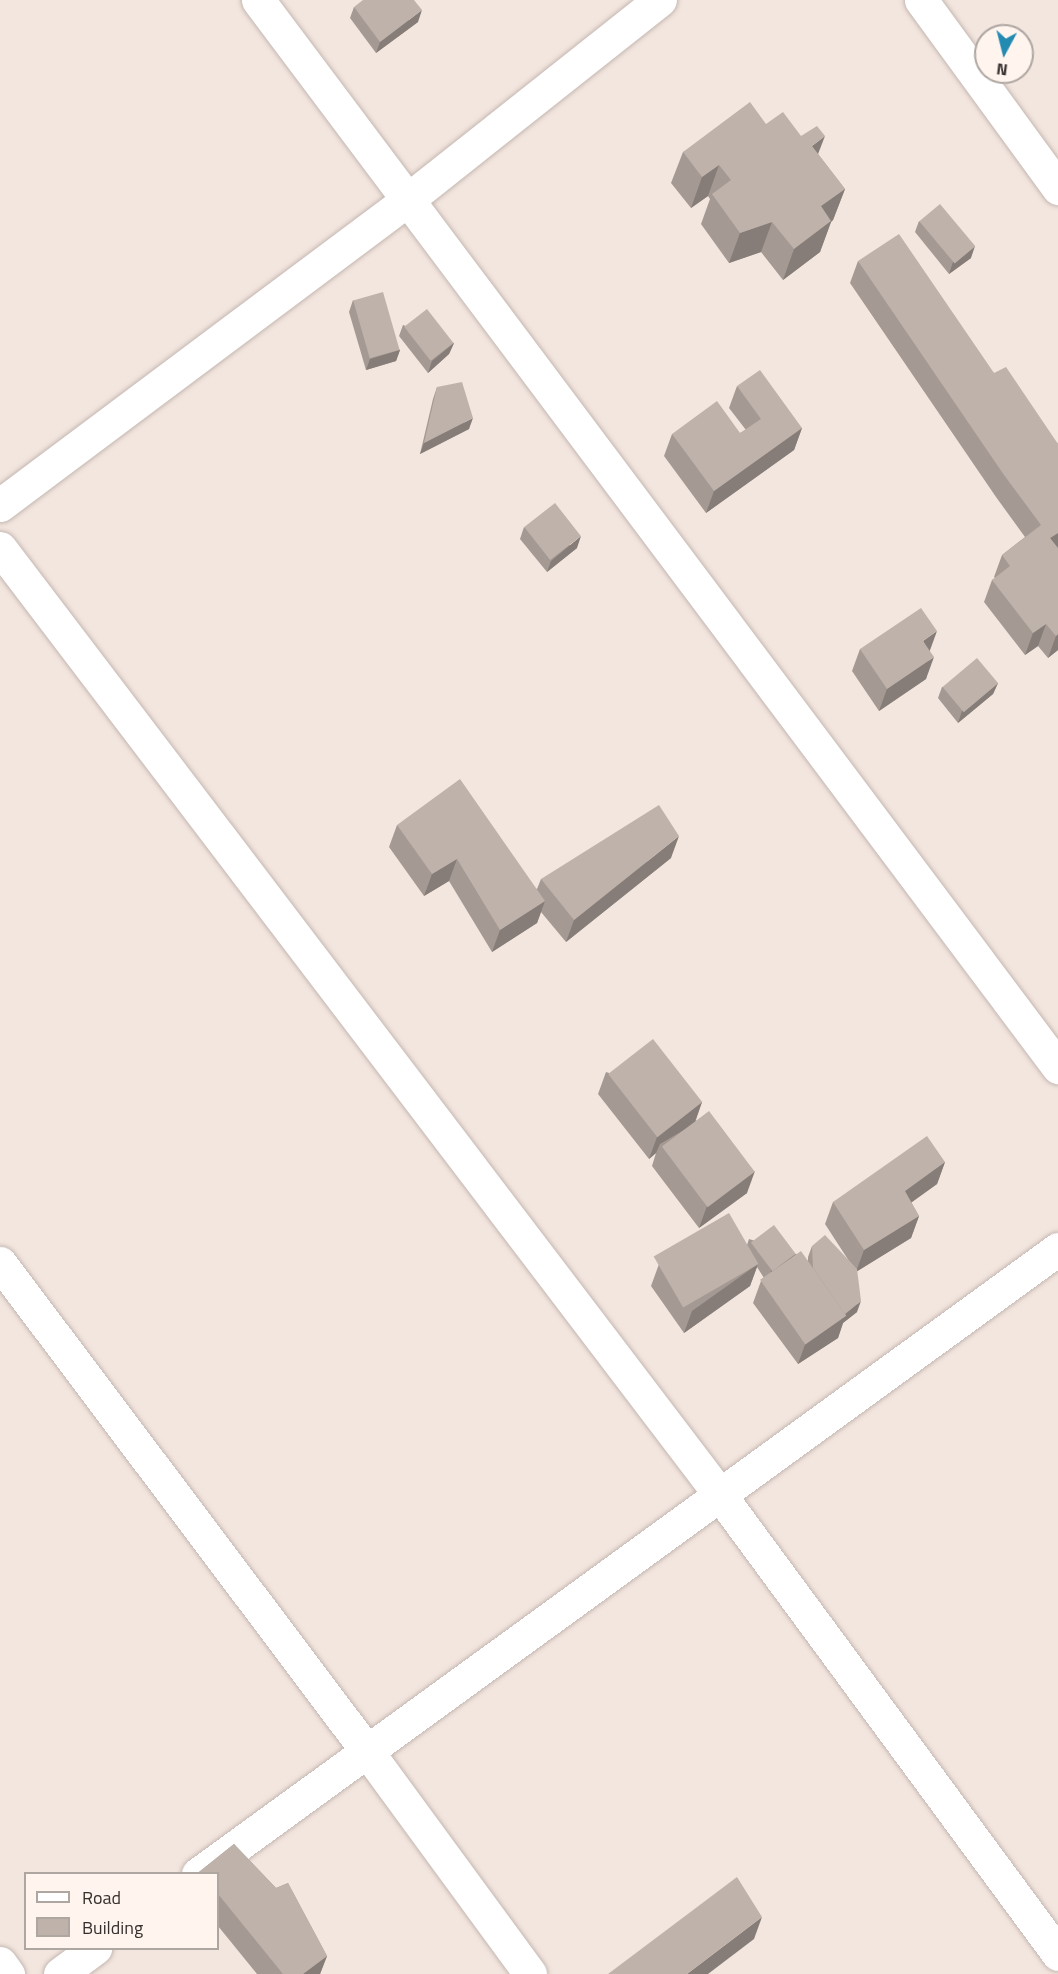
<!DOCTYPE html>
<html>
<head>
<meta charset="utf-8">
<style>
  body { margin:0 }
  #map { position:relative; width:1058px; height:1974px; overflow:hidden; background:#f3e6df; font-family:"Titillium Web",sans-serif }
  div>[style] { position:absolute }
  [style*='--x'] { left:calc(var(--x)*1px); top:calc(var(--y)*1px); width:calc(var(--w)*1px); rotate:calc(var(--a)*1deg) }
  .roads { filter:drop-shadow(0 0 2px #c4b7b1) drop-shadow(0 0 2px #c4b7b1) }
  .minor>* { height:33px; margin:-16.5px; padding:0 16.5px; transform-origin:16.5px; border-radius:16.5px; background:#fff }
  .tertiary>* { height:33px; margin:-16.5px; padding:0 16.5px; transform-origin:16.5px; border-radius:16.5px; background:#fff }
  .wall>* { inset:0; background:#a49993 }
  .shaded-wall>* { inset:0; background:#867d78 }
  .building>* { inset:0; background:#bfb2ab; transform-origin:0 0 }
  span { translate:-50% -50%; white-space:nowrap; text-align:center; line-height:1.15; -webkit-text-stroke:6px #fff4ee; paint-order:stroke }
  .legend { position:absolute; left:24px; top:1872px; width:195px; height:78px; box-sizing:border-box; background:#fff4ee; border:2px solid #aea6a1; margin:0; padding:8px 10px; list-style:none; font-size:18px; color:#35302d }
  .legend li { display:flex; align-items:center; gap:12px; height:30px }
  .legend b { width:30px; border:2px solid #aea6a1 }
  .north { position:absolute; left:974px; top:24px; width:60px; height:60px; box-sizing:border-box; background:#fff4ee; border:2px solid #aea6a1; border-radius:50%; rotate:187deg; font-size:16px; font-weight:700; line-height:24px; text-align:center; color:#35302d }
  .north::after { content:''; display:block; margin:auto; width:21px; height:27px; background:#238ab2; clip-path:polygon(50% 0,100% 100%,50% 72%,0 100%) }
</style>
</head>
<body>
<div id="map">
  <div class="roads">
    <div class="minor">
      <i style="--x:258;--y:0;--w:1334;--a:53.14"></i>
      <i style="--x:921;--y:0;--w:233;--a:53.9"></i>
      <i style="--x:0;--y:548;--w:1190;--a:52.75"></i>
      <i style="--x:720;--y:1495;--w:570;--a:53.63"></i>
      <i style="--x:0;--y:1263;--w:611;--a:53.06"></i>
      <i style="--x:367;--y:1751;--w:276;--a:53.8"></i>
      <i style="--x:198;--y:1874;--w:1063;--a:-36.01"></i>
      <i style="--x:0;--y:1963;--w:14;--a:54"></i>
      <i style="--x:60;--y:1974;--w:44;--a:-36.6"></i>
    </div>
    <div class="tertiary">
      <i style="--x:0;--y:505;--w:507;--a:-36.82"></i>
      <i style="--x:406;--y:201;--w:324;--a:-38.4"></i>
    </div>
  </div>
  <div class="wall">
    <i style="clip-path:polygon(354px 7px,418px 22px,376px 53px,350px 18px)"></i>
    <i style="clip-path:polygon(766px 124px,801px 136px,818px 154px,845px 189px,833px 220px,831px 222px,820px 252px,783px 280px,761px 252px,729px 263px,701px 224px,710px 199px,708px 196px,691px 208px,671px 183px,683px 152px)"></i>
    <i style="clip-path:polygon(919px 221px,971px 258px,949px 274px,915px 232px)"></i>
    <i style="clip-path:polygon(858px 261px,994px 373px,1058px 444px,1058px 650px,1048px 658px,1038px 646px,1025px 655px,984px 602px,992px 580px,995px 578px,994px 577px,1002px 555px,1025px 537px,996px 497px,850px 283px)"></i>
    <i style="clip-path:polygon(353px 300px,400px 350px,396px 361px,366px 370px,349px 312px)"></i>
    <i style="clip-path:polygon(403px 325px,454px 343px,449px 354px,428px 373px,399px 336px)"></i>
    <i style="clip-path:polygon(737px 386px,802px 428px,794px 450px,706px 513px,664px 456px,672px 434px,740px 433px,746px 430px,729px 408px)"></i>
    <i style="clip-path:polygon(437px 387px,469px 429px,420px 454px,433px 399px)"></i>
    <i style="clip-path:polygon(524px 527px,577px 548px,547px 572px,520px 539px)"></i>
    <i style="clip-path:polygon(860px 649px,930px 651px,926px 679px,879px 711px,852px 671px)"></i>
    <i style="clip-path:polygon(998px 683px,993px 694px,958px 723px,938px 698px,942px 687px)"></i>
    <i style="clip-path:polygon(397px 825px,537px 889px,541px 879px,671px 858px,566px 942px,541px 912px,537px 923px,492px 952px,449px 881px,424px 896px,389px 847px)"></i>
    <i style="clip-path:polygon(606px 1072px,702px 1102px,696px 1120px,747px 1193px,699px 1228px,652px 1166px,656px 1153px,649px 1159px,598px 1094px)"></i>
    <i style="clip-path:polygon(945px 1162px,937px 1184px,911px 1202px,919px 1216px,911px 1238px,857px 1271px,857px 1312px,843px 1323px,838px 1338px,798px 1364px,753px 1303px,761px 1281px,764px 1278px,757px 1267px,750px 1286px,684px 1333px,651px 1286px,659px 1264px,747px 1245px,749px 1239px,796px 1254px,808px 1261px,808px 1257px,812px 1246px,849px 1261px,825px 1224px,833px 1202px)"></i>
    <i style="clip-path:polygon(234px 1844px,276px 1888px,288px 1883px,327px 1956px,320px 1974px,257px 1974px,218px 1926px,218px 1874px,198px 1874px,199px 1872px)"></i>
  </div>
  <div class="shaded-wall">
    <i style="clip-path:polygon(422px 10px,418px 22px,376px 53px,380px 42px)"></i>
    <i style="clip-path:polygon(825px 136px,813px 167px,812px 146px)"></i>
    <i style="clip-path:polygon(719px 165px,708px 196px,691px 208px,702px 177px)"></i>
    <i style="clip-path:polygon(845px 189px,833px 220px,831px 222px,820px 252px,783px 280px,794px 249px,821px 206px)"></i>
    <i style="clip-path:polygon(772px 222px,761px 252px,729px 263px,740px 233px)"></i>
    <i style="clip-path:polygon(975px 246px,971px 258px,949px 274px,953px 262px)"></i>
    <i style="clip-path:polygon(454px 343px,449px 354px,428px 373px,432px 361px)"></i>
    <i style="clip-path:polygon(400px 350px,396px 361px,366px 370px,370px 359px)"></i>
    <i style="clip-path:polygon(473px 418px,469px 429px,420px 454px,424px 443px)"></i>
    <i style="clip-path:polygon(802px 428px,794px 450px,706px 513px,714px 491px)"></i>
    <i style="clip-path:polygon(1058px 533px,1058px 549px,1050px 538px)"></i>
    <i style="clip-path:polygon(581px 536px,577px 548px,547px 572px,551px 561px)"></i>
    <i style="clip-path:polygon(1046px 624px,1038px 646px,1025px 655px,1033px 633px)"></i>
    <i style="clip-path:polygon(937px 631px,929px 653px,923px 641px)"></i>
    <i style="clip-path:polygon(1058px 634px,1058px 650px,1048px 658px,1056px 636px)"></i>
    <i style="clip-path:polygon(934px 657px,926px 679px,879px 711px,887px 689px)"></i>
    <i style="clip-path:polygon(998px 683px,993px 694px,958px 723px,962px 711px)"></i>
    <i style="clip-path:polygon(679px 836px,671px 858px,566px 942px,574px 920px)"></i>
    <i style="clip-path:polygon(457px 859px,449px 881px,424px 896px,432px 874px)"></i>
    <i style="clip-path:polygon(545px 901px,537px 923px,492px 952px,500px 930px)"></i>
    <i style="clip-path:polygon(702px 1102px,694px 1124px,660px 1144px,656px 1153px,649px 1159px,657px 1137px)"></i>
    <i style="clip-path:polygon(945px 1162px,937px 1184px,897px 1213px,905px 1191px)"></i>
    <i style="clip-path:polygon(755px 1171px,747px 1193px,699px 1228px,707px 1206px)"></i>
    <i style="clip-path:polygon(919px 1216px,911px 1238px,856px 1272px,864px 1250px)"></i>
    <i style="clip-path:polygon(796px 1254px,767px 1282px,771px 1271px)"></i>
    <i style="clip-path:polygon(758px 1264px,750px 1286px,684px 1333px,692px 1311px)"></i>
    <i style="clip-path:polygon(861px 1301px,857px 1312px,843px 1323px,838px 1338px,798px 1364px,806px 1342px,844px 1315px)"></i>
    <i style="clip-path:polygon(762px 1917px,754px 1939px,708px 1974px,687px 1974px)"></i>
    <i style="clip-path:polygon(327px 1956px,320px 1974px,303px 1974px)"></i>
  </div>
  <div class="building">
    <i style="clip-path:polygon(363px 0,414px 0,422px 10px,380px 42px,354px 7px)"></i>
    <i style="clip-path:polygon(750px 102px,766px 124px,783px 112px,801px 136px,817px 126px,825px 136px,812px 146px,845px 189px,821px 206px,831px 221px,794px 249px,772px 222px,740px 233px,712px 194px,731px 180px,719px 165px,702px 177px,683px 152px)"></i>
    <i style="left:940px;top:204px;width:55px;height:27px;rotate:50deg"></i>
    <i style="clip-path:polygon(899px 234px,994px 373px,1006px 367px,1058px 444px,1058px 533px,1050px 538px,1058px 548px,1058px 634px,1056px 636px,1046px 624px,1033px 633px,992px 580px,1010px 566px,1002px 555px,1041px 525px,1004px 475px,858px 261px)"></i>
    <i style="left:383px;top:292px;width:60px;height:31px;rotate:74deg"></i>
    <i style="left:427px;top:309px;width:43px;height:29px;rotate:52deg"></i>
    <i style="clip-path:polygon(760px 370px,802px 428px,714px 491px,672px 434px,717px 401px,740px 433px,761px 419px,737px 386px)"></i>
    <i style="clip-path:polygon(462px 382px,473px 418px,424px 443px,437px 387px)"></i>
    <i style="left:555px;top:503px;width:42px;height:39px;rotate:52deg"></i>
    <i style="clip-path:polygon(921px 608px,937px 631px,923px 641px,934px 657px,887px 689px,860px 649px)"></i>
    <i style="left:977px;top:658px;width:33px;height:45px;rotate:50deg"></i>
    <i style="clip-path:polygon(460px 779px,545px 901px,500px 930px,457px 859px,432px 874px,397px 825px)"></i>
    <i style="clip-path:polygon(659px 805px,679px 836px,574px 920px,541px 879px)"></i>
    <i style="left:653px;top:1039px;width:80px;height:57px;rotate:52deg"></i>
    <i style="left:709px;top:1111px;width:76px;height:59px;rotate:53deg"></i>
    <i style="clip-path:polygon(927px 1136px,945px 1162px,905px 1191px,919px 1216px,864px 1250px,833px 1202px)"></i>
    <i style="left:729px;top:1213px;width:59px;height:87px;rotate:60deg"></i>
    <i style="left:774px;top:1225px;width:36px;height:29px;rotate:53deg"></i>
    <i style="clip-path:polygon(825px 1235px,857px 1269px,861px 1301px,845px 1314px,813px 1268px,812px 1246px)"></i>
    <i style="left:801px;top:1251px;width:79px;height:50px;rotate:55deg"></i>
    <i style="clip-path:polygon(234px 1844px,276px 1888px,288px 1883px,327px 1956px,303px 1974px,283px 1974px,218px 1894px,218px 1874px,200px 1874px,199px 1872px)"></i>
    <i style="clip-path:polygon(737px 1877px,762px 1917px,687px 1974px,608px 1974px)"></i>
  </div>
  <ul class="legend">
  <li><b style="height:8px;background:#fff"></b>Road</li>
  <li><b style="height:16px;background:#bfb2ab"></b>Building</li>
  </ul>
  <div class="north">N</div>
</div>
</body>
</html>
